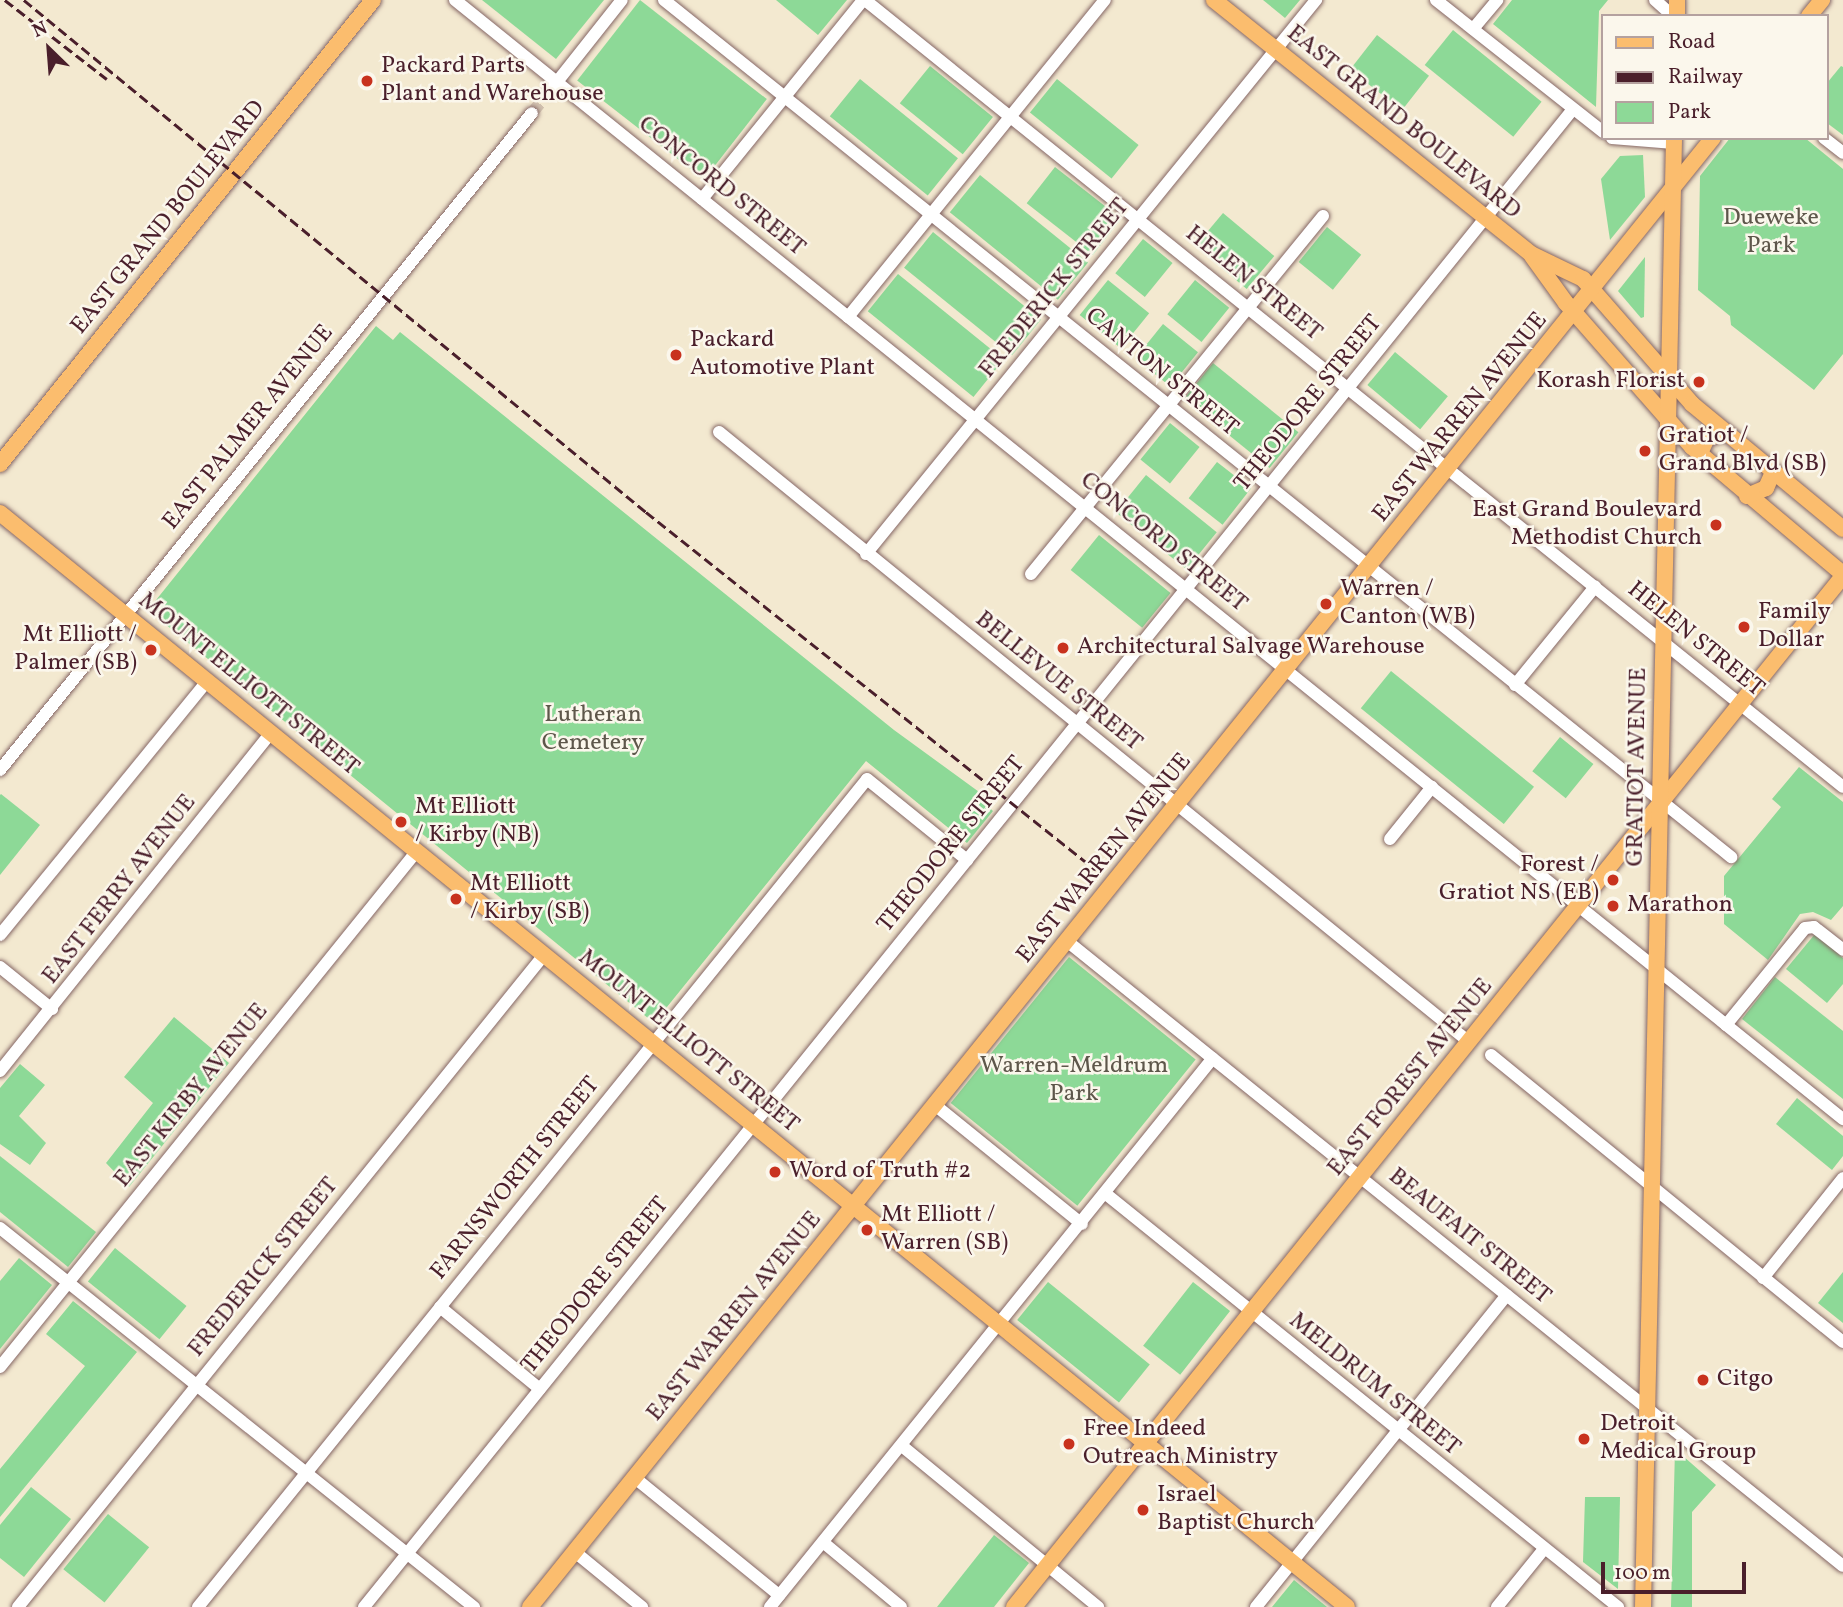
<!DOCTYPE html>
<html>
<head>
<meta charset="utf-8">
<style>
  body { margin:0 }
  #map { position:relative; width:1843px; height:1607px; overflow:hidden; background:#f3e9d0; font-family:Vollkorn,serif }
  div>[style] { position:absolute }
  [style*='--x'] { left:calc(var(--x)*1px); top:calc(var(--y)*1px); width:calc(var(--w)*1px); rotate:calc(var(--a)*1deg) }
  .green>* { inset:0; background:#8dd997; transform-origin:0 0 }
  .minor-tunnel>* { height:12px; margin-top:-6px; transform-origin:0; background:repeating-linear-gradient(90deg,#d1c1af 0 12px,transparent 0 18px) }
  .roads { filter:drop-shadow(0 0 2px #856665) drop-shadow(0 0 2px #856665) }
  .minor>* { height:12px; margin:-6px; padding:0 6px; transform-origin:6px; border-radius:6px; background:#fff }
  .major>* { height:16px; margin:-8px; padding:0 8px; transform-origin:8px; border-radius:8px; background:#fbbd6e }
  .rail>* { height:2.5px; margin-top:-1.25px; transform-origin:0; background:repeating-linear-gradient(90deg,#4a1f2b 0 10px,transparent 0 15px) }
  .dots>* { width:19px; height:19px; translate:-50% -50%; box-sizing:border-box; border:4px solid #fbf7ec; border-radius:50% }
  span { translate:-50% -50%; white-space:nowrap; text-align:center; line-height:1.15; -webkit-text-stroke:5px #fbf7ec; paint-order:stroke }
  .poi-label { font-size:24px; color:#4a1f2b }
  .left { translate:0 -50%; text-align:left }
  .right { translate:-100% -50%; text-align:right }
  .street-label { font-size:24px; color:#4a1f2b }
  .park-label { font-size:24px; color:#5e574b }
  .legend { position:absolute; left:1601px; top:14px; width:228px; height:126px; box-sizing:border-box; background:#fbf7ec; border:2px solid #b4a19f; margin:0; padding:9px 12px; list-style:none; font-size:21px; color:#4a1f2b }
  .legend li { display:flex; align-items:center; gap:14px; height:35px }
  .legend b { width:35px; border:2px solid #b4a19f }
  .north { position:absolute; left:14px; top:14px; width:70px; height:70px; -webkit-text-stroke:5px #fbf7ec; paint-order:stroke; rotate:335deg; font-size:19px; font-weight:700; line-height:28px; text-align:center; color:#4a1f2b }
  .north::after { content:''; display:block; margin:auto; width:24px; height:32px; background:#4a1f2b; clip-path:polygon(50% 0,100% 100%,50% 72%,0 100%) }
  .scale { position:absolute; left:1601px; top:1562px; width:145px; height:32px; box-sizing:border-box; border:4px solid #4a1f2b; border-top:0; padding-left:9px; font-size:21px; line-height:24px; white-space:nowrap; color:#4a1f2b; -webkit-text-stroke:5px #fbf7ec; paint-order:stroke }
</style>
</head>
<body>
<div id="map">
  <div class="green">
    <i style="clip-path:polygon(482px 0,604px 0,556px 59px)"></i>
    <i style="left:640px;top:0;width:161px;height:102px;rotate:38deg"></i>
    <i style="clip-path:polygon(776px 0,847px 0,818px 35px)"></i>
    <i style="clip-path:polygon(1263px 0,1300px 0,1285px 18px)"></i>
    <i style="clip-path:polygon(1512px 0,1608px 0,1599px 11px,1596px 107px,1493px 24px)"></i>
    <i style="left:1453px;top:30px;width:114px;height:45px;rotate:39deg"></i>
    <i style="left:1377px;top:35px;width:66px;height:44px;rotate:38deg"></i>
    <i style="left:930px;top:66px;width:81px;height:48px;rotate:39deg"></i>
    <i style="clip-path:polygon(1841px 66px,1843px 67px,1843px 135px,1827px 123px,1827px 83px)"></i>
    <i style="left:860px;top:79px;width:126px;height:48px;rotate:39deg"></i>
    <i style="left:1057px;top:79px;width:105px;height:43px;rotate:39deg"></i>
    <i style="clip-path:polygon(1730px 138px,1805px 138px,1843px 169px,1843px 354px,1814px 390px,1731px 325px,1730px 316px,1698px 290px,1700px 176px)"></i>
    <i style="clip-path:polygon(1643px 155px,1645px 197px,1610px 240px,1601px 179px,1620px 156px)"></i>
    <i style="left:1055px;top:167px;width:84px;height:46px;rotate:38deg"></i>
    <i style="left:980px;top:175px;width:139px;height:48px;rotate:39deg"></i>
    <i style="left:1223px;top:213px;width:67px;height:43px;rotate:40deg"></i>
    <i style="left:1327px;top:227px;width:44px;height:45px;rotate:39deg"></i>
    <i style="left:933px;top:232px;width:139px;height:46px;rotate:39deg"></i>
    <i style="left:1143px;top:239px;width:38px;height:44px;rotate:39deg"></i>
    <i style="clip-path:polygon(1645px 257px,1644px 317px,1641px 318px,1618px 291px)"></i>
    <i style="left:898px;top:274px;width:136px;height:48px;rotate:39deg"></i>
    <i style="left:1108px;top:280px;width:53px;height:45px;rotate:39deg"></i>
    <i style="left:1195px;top:280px;width:44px;height:44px;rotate:39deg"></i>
    <i style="left:1163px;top:324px;width:45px;height:44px;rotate:39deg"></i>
    <i style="clip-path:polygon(376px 326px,393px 340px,400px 332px,894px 730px,986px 797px,983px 802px,993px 811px,967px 843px,866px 761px,654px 1023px,148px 610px)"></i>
    <i style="left:1395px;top:352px;width:69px;height:43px;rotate:40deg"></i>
    <i style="left:1213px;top:363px;width:110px;height:46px;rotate:39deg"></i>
    <i style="left:1170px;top:423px;width:38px;height:47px;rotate:39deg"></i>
    <i style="left:1217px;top:462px;width:43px;height:46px;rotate:38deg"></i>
    <i style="left:1146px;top:475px;width:91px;height:48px;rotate:39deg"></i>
    <i style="left:1099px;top:535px;width:92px;height:45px;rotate:39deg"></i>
    <i style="left:1391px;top:671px;width:184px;height:48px;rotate:39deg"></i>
    <i style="left:1560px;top:737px;width:43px;height:44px;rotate:39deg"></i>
    <i style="clip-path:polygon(1799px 767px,1843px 802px,1843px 906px,1831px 920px,1813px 912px,1800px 914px,1768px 960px,1724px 924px,1724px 876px,1781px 807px,1772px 799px)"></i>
    <i style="clip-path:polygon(1px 794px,40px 825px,0 875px,0 795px)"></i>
    <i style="clip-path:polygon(1815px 934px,1843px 958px,1843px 984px,1827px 1003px,1786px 969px)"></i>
    <i style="left:1069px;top:957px;width:163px;height:188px;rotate:39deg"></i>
    <i style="clip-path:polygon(1775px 977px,1843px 1031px,1843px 1099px,1742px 1019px)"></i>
    <i style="clip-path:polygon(174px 1017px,229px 1063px,129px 1187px,106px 1163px,153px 1103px,124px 1077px)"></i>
    <i style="clip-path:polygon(20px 1064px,45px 1085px,19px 1116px,46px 1143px,30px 1165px,0 1144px,0 1088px)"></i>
    <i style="clip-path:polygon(1797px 1098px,1843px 1136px,1843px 1156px,1832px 1170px,1776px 1124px)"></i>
    <i style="clip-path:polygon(0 1156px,96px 1232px,68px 1267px,0 1212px)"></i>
    <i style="left:115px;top:1248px;width:92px;height:43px;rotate:39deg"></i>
    <i style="clip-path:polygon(19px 1258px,52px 1285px,0 1349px,0 1281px)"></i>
    <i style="clip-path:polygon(1843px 1272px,1843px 1323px,1818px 1303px)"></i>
    <i style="left:1048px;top:1282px;width:131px;height:49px;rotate:39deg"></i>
    <i style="left:1193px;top:1282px;width:47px;height:81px;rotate:38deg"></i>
    <i style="clip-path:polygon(73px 1301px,137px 1352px,0 1517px,0 1469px,85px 1366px,46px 1334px)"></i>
    <i style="clip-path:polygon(1675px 1449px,1716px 1485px,1692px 1512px,1692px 1607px,1671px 1607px)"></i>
    <i style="clip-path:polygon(31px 1487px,71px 1519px,24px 1577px,0 1558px,0 1525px)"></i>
    <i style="clip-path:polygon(1585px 1497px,1620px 1497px,1618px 1589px,1583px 1562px)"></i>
    <i style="left:108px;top:1514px;width:53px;height:71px;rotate:39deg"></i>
    <i style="clip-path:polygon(994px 1535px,1029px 1563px,994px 1607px,937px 1607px)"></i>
    <i style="clip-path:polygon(1294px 1580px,1327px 1607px,1272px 1607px)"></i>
  </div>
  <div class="minor-tunnel">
    <i style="--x:532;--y:113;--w:27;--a:-51"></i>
  </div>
  <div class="roads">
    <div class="minor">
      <i style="--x:455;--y:0;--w:1783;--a:38.88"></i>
      <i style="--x:664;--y:0;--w:1369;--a:38.77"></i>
      <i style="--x:865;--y:0;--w:1255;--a:38.82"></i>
      <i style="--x:1436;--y:0;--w:213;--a:38.3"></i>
      <i style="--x:1655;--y:0;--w:24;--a:42"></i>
      <i style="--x:1473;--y:29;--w:38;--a:-50"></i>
      <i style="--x:549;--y:92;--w:117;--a:-51.6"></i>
      <i style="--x:1612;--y:138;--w:62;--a:4.6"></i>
      <i style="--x:1824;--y:138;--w:24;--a:38"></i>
      <i style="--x:702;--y:199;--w:256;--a:-51"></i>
      <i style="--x:848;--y:317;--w:408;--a:-51"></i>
      <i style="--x:719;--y:432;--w:967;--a:39.12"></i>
      <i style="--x:866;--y:554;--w:714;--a:-50.91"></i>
      <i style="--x:1031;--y:574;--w:462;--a:-50.8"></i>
      <i style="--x:1515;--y:685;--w:127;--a:-50.8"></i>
      <i style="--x:0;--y:770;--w:845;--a:-51"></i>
      <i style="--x:1390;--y:839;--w:67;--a:-51.1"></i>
      <i style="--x:0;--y:935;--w:328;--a:-50.8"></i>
      <i style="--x:1067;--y:941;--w:996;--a:38.85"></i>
      <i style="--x:0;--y:967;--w:67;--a:38.9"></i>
      <i style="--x:1726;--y:1025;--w:125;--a:-50.8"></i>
      <i style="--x:1805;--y:928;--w:9;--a:-6"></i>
      <i style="--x:1814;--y:927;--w:37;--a:38"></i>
      <i style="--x:1491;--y:1055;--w:454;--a:39.2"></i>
      <i style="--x:0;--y:1071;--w:433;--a:-51.3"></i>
      <i style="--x:935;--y:1105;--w:189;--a:39"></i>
      <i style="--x:1106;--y:1194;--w:658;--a:38.89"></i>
      <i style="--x:0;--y:1228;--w:607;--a:38.65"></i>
      <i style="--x:1763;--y:1278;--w:128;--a:-51.3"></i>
      <i style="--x:440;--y:1307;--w:129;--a:39.4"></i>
      <i style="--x:0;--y:1367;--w:663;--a:-51.06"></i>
      <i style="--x:902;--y:1446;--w:254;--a:39.4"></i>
      <i style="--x:635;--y:1478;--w:186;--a:39.1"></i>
      <i style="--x:824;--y:1543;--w:100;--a:39.7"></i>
      <i style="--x:575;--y:1552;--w:87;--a:39.4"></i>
      <i style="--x:18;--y:1607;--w:838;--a:-51.11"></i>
      <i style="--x:198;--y:1607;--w:1064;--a:-51.06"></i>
      <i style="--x:867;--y:779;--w:129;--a:39"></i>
      <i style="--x:364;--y:1607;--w:1925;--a:-51.09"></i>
      <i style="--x:770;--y:1607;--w:705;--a:-51.1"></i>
      <i style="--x:1256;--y:1607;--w:400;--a:-51.2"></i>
      <i style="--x:1497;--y:1607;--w:75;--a:-51"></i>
    </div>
    <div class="major">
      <i style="--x:1214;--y:0;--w:406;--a:38.7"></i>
      <i style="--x:1531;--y:254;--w:58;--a:25.7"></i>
      <i style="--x:1583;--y:279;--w:166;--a:48.9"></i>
      <i style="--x:1692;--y:404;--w:196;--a:39.6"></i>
      <i style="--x:1677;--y:16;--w:16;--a:-90"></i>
      <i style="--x:1809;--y:16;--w:21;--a:-51"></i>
      <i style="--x:1532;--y:256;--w:58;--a:54.1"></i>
      <i style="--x:1566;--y:303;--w:191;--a:48.8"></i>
      <i style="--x:1692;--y:447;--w:197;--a:40.1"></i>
      <i style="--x:1699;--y:455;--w:19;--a:-65"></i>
      <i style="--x:1707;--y:438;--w:19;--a:-16"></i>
      <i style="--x:0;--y:464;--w:595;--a:-51.2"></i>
      <i style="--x:1747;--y:496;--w:21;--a:-23"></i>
      <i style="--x:1766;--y:488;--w:17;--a:-66"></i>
      <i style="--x:0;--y:513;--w:1735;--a:39.08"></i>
      <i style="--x:530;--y:1607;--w:1886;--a:-51.16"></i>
      <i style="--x:1014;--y:1607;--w:1323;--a:-51.2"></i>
      <i style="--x:1643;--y:1607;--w:1469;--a:-88.79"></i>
    </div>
  </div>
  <div class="rail">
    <i style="--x:5;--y:0;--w:129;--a:37.8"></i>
    <i style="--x:24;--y:0;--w:806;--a:39.46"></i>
    <i style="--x:646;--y:512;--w:575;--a:38.5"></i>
  </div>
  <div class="dots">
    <i style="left:367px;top:81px;background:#c8321e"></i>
    <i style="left:676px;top:355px;background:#c8321e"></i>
    <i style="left:1699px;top:382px;background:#c8321e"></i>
    <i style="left:1645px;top:451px;background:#c8321e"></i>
    <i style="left:1716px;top:525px;background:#c8321e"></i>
    <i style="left:1326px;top:604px;background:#c8321e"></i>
    <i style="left:1744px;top:627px;background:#c8321e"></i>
    <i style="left:1063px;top:648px;background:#c8321e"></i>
    <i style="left:151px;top:650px;background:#c8321e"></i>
    <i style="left:401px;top:822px;background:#c8321e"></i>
    <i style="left:1613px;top:880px;background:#c8321e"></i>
    <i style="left:456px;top:899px;background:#c8321e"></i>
    <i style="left:1613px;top:906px;background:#c8321e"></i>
    <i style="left:775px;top:1172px;background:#c8321e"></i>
    <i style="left:867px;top:1230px;background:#c8321e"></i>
    <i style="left:1703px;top:1380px;background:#c8321e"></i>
    <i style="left:1584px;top:1439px;background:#c8321e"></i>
    <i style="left:1069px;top:1444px;background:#c8321e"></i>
    <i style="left:1143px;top:1510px;background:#c8321e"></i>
  </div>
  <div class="poi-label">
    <span class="left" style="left:381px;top:81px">Packard Parts<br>Plant and Warehouse</span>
    <span class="left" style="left:690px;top:355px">Packard<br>Automotive Plant</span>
    <span class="right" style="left:1685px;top:382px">Korash Florist</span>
    <span class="left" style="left:1659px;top:451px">Gratiot /<br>Grand Blvd (SB)</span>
    <span class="right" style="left:1702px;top:525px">East Grand Boulevard<br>Methodist Church</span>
    <span class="left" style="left:1340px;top:604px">Warren /<br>Canton (WB)</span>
    <span class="left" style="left:1758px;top:627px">Family<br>Dollar</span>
    <span class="right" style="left:137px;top:650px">Mt Elliott /<br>Palmer (SB)</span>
    <span class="left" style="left:1077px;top:648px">Architectural Salvage Warehouse</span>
    <span class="left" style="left:415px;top:822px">Mt Elliott<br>/ Kirby (NB)</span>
    <span class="right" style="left:1599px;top:880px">Forest /<br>Gratiot NS (EB)</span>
    <span class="left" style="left:470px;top:899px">Mt Elliott<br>/ Kirby (SB)</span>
    <span class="left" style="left:1627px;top:906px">Marathon</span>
    <span class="left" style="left:789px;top:1172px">Word of Truth #2</span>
    <span class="left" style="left:881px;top:1230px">Mt Elliott /<br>Warren (SB)</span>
    <span class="left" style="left:1717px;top:1380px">Citgo</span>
    <span class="left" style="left:1600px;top:1439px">Detroit<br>Medical Group</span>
    <span class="left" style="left:1083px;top:1444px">Free Indeed<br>Outreach Ministry</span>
    <span class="left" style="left:1157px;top:1510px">Israel<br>Baptist Church</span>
  </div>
  <div class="street-label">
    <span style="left:1403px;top:123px;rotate:39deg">EAST GRAND BOULEVARD</span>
    <span style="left:721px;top:187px;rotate:39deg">CONCORD STREET</span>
    <span style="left:169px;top:218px;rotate:-51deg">EAST GRAND BOULEVARD</span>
    <span style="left:1253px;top:284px;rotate:39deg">HELEN STREET</span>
    <span style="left:1055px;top:289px;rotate:-51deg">FREDERICK STREET</span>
    <span style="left:1161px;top:373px;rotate:39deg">CANTON STREET</span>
    <span style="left:1309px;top:404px;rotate:-51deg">THEODORE STREET</span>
    <span style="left:1461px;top:418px;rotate:-51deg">EAST WARREN AVENUE</span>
    <span style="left:249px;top:428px;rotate:-51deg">EAST PALMER AVENUE</span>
    <span style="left:1163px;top:543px;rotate:39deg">CONCORD STREET</span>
    <span style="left:1695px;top:640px;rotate:39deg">HELEN STREET</span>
    <span style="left:1058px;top:682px;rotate:39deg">BELLEVUE STREET</span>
    <span style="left:248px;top:685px;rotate:39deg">MOUNT ELLIOTT STREET</span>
    <span style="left:1638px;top:767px;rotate:-89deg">GRATIOT AVENUE</span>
    <span style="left:952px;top:845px;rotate:-51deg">THEODORE STREET</span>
    <span style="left:1105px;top:859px;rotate:-51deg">EAST WARREN AVENUE</span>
    <span style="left:120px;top:890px;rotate:-52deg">EAST FERRY AVENUE</span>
    <span style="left:688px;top:1042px;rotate:39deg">MOUNT ELLIOTT STREET</span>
    <span style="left:1411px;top:1078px;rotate:-51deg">EAST FOREST AVENUE</span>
    <span style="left:192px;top:1096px;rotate:-51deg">EAST KIRBY AVENUE</span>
    <span style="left:516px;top:1179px;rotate:-51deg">FARNSWORTH STREET</span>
    <span style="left:1469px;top:1237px;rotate:39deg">BEAUFAIT STREET</span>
    <span style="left:264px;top:1268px;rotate:-51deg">FREDERICK STREET</span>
    <span style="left:596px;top:1286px;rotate:-51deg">THEODORE STREET</span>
    <span style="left:735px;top:1317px;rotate:-51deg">EAST WARREN AVENUE</span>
    <span style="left:1374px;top:1385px;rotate:39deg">MELDRUM STREET</span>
  </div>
  <div class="park-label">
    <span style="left:1771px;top:233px">Dueweke<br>Park</span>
    <span style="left:593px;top:730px">Lutheran<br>Cemetery</span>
    <span style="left:1074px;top:1081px">Warren-Meldrum<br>Park</span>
  </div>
  <ul class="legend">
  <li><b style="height:9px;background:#fbbd6e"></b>Road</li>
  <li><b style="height:9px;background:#4a1f2b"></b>Railway</li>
  <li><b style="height:19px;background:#8dd997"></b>Park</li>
  </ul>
  <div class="north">N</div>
  <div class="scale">100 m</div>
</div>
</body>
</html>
